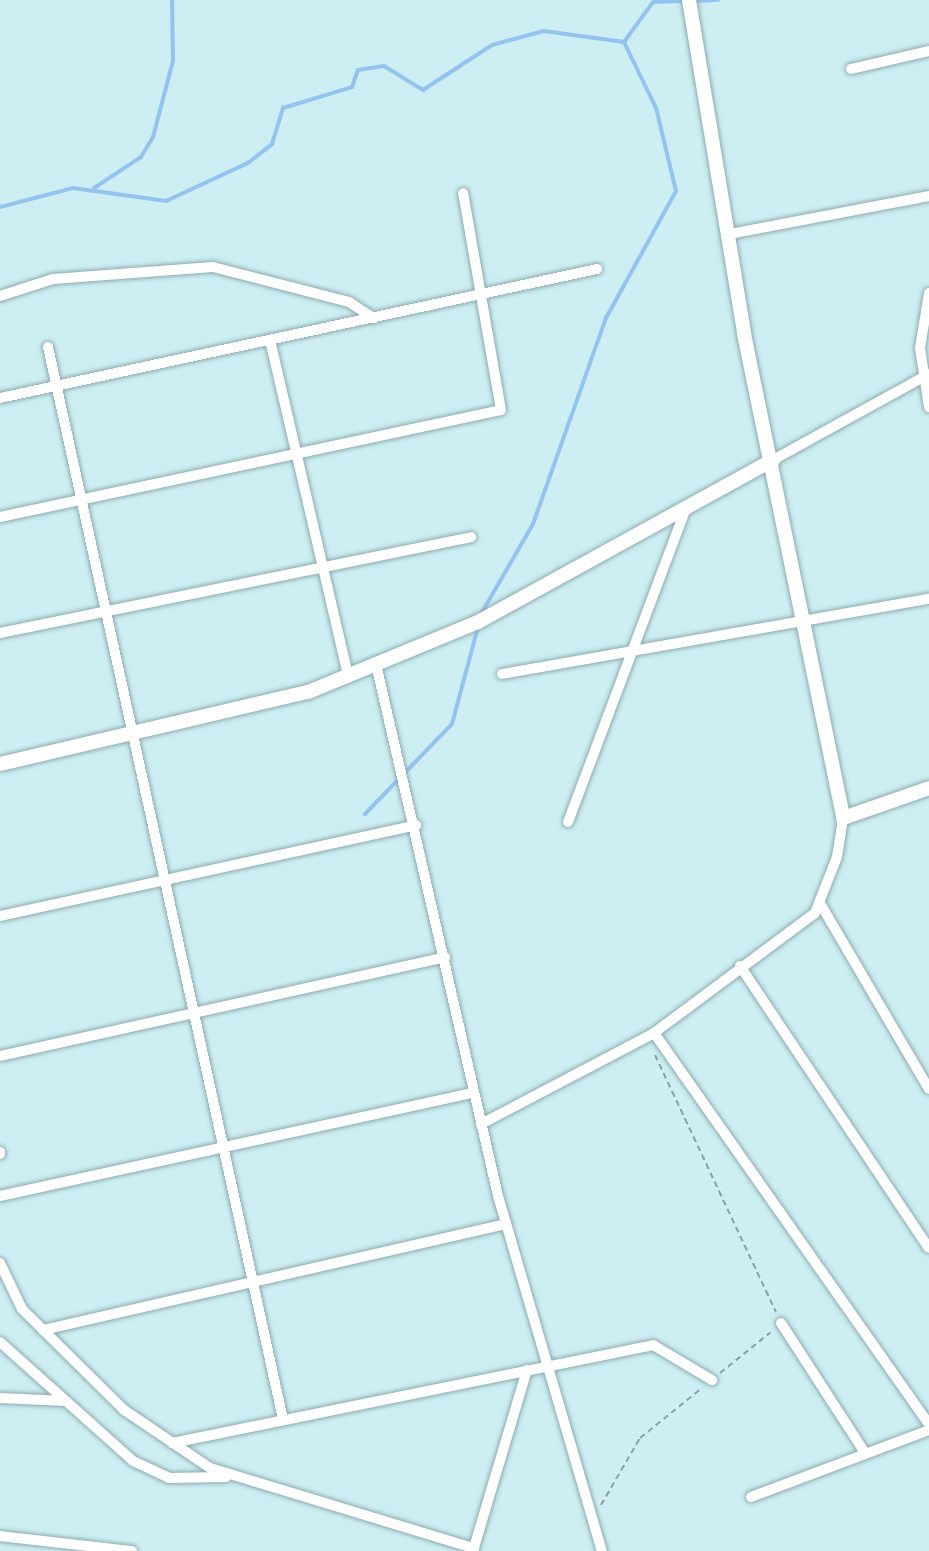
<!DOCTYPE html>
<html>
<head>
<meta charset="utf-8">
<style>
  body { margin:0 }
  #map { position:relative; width:929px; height:1551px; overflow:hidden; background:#cdeef3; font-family:"Titillium Web",sans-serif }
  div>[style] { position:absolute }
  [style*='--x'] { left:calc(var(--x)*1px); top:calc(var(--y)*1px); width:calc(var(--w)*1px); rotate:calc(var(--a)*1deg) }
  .stream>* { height:4px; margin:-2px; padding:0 2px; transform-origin:2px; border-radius:2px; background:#94c3f0 }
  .path>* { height:2px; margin-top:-1px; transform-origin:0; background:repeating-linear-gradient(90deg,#89a2a6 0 6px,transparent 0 10px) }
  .roads { filter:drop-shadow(0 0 2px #8cabb0) drop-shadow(0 0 2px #8cabb0) }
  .street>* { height:10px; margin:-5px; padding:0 5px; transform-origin:5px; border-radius:5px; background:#fff }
  .secondary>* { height:14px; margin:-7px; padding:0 7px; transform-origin:7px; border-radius:7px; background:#fff }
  span { translate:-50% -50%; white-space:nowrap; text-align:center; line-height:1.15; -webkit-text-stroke:8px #e0fafe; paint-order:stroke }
</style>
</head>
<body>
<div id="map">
  <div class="stream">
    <i style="--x:696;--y:1;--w:22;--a:-3"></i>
    <i style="--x:94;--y:188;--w:56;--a:-33.4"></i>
    <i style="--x:141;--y:157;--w:23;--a:-59"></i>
    <i style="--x:153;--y:137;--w:79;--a:-75.3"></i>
    <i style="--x:173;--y:61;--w:61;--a:-90.9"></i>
    <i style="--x:0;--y:207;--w:75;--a:-14.6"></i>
    <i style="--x:73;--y:188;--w:94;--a:8"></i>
    <i style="--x:166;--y:201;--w:90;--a:-24.9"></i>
    <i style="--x:248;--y:163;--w:31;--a:-38"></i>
    <i style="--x:272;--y:144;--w:38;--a:-73"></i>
    <i style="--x:283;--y:108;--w:72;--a:-16.9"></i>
    <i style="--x:352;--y:87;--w:18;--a:-71"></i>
    <i style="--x:358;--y:70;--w:26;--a:-9"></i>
    <i style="--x:384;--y:66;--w:46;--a:31.6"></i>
    <i style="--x:423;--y:90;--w:82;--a:-33.1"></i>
    <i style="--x:492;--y:45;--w:54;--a:-15.1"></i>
    <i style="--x:544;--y:31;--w:81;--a:7.8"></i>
    <i style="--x:624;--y:42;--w:49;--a:-54.1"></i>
    <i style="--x:653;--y:2;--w:29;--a:-2"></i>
    <i style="--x:481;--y:614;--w:104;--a:-60"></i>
    <i style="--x:533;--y:524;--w:219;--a:-70.5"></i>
    <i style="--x:606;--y:318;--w:145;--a:-61.1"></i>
    <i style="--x:676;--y:191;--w:85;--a:-103.5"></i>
    <i style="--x:656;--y:108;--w:73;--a:-115.9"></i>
    <i style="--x:365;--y:814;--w:125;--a:-46"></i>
    <i style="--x:452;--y:724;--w:100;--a:-75"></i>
  </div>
  <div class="path">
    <i style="--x:655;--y:1055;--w:284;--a:64.8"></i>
    <i style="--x:720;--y:1373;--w:65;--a:-38.8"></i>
    <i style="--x:601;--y:1505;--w:78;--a:-59.8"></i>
    <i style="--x:640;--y:1438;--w:80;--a:-38.9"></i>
  </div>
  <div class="roads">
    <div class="street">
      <i style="--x:851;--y:69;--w:80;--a:-13"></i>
      <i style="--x:730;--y:234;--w:203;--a:-10.8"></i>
      <i style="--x:929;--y:293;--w:56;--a:99.3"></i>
      <i style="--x:920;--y:348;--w:60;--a:81.3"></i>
      <i style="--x:0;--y:296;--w:56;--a:-17.8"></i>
      <i style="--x:53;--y:279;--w:160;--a:-4.3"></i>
      <i style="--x:213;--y:267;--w:140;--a:14.4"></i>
      <i style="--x:349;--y:302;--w:30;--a:33"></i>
      <i style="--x:270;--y:340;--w:344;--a:76.9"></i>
      <i style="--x:48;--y:347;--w:1093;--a:77.64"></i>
      <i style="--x:0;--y:398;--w:611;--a:-12.19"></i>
      <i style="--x:773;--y:460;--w:178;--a:-28.9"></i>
      <i style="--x:0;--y:517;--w:512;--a:-12.06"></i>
      <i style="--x:501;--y:410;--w:220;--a:-99.9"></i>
      <i style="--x:0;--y:633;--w:481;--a:-11.5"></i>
      <i style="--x:376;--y:664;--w:546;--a:77.08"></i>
      <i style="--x:498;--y:1196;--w:370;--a:73.7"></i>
      <i style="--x:502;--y:674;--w:434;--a:-10"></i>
      <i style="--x:568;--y:822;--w:335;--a:-69.4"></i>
      <i style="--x:821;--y:905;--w:213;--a:59.6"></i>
      <i style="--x:0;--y:916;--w:426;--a:-12.3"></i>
      <i style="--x:740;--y:966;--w:339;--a:56.2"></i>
      <i style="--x:654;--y:1033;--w:201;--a:-36.7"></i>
      <i style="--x:815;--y:913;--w:60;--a:-68.6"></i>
      <i style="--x:837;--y:857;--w:39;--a:-81"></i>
      <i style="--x:0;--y:1056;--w:456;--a:-12.5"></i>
      <i style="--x:481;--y:1124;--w:195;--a:-27.7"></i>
      <i style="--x:654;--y:1033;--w:479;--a:54.9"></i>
      <i style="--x:0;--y:1152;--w:2;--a:90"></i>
      <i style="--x:0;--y:1196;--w:485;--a:-12.3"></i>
      <i style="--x:0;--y:1263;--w:51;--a:64.4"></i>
      <i style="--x:22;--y:1309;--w:144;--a:44.7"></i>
      <i style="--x:124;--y:1410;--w:104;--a:34"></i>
      <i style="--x:210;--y:1468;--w:276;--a:16.9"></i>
      <i style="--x:781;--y:1323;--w:155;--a:57.1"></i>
      <i style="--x:43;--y:1330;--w:475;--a:-12.9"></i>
      <i style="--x:0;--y:1342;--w:178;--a:41.8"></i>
      <i style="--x:133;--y:1461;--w:40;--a:25"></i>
      <i style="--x:169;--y:1478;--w:57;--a:-1"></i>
      <i style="--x:0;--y:1398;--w:65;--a:2.6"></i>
      <i style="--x:172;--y:1443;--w:491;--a:-11.5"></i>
      <i style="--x:653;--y:1345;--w:69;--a:30.7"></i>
      <i style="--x:751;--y:1497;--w:190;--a:-20.6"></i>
      <i style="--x:0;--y:1536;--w:133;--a:6.5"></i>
      <i style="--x:473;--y:1551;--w:189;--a:-73.4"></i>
    </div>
    <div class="secondary">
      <i style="--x:689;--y:0;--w:338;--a:80.6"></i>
      <i style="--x:744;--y:334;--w:494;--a:78.4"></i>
      <i style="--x:843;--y:818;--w:91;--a:-19.2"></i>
      <i style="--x:0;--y:764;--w:316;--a:-13.2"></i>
      <i style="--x:308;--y:692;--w:184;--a:-22.4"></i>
      <i style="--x:478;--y:622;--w:337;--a:-28.8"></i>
    </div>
  </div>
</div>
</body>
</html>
